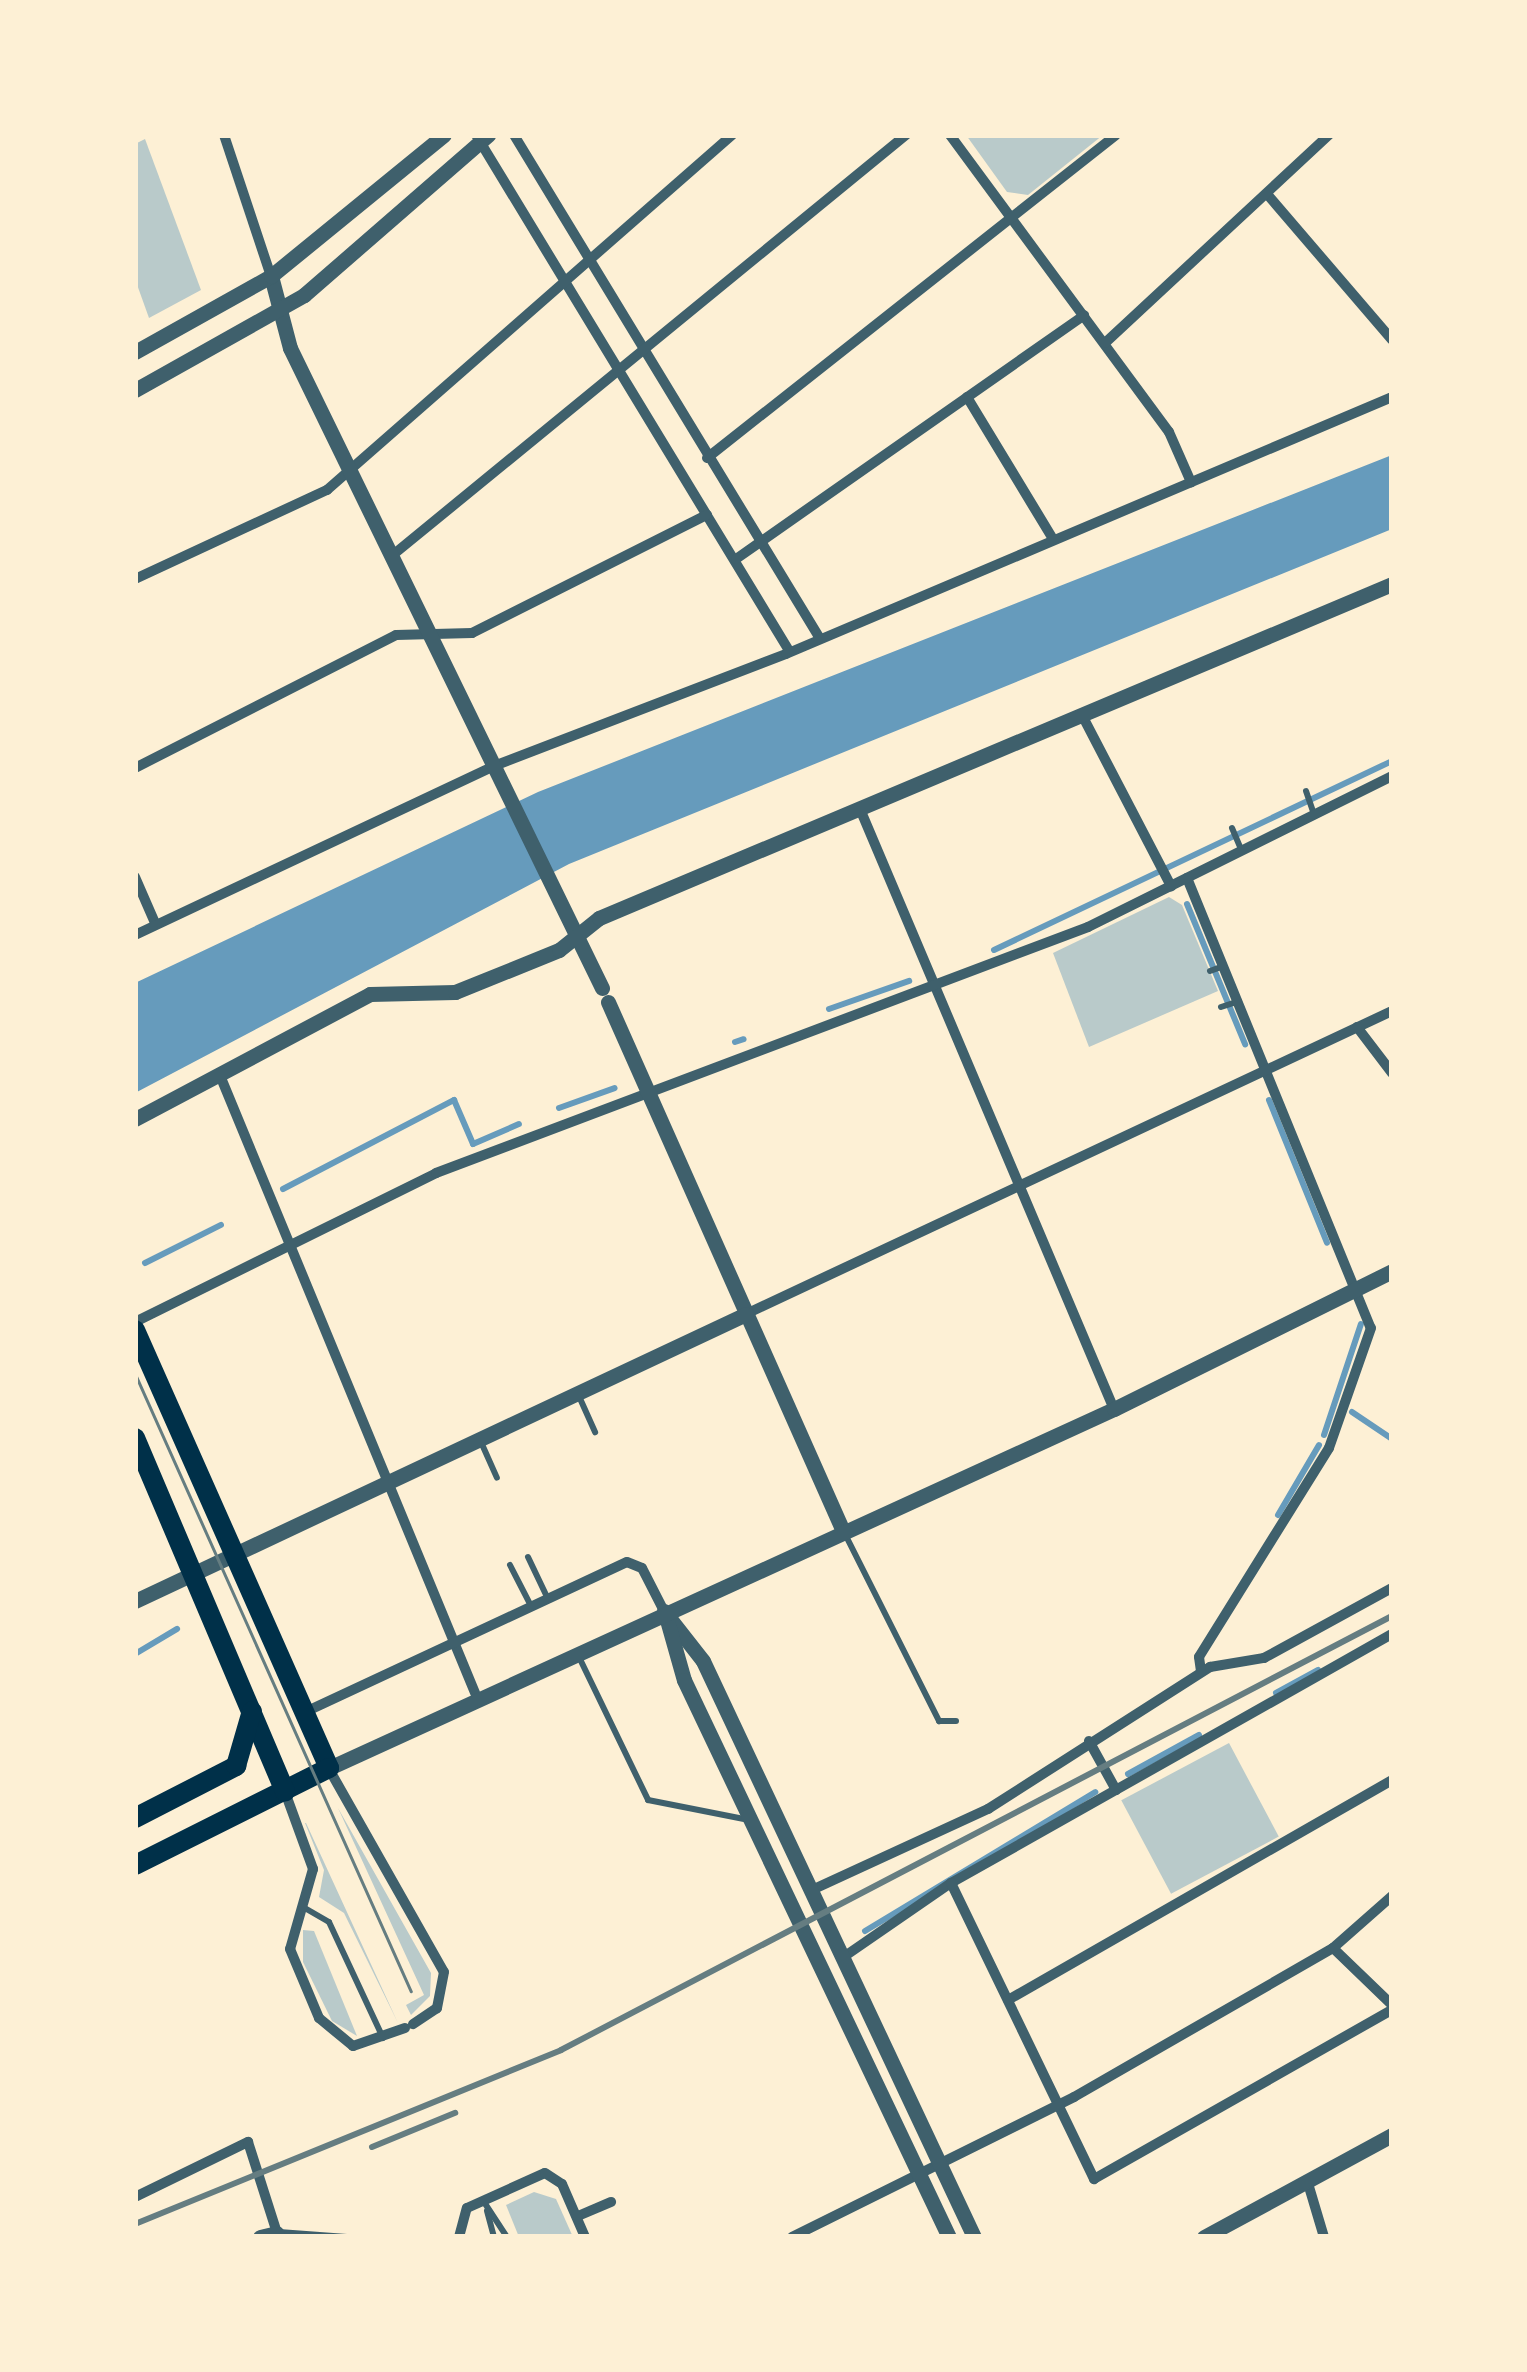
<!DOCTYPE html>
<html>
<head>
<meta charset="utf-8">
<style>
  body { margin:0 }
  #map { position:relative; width:1527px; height:2372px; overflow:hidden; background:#fdf0d5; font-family:Manrope,sans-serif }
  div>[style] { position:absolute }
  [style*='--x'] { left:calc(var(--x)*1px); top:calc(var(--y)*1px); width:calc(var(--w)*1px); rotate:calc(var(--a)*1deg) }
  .green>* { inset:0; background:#b9caca; transform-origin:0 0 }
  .water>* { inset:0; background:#669bbc }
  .stream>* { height:6px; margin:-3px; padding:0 3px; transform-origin:3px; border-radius:3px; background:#669bbc }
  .service>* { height:6px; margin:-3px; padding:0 3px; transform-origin:3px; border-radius:3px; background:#3f606c }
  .minor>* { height:10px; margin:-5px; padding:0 5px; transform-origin:5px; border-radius:5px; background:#3f606c }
  .tertiary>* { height:15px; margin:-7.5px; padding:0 7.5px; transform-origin:7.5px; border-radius:7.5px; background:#3f606c }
  .trunk>* { height:20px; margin:-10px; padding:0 10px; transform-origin:10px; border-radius:10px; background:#003049 }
  .tram>* { height:2.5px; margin:-1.25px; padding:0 1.25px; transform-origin:1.25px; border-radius:1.25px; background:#657d81 }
  .rail>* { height:6px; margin:-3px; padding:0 3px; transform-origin:3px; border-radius:3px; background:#657d81 }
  span { translate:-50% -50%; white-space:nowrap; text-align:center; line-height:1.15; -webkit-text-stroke:8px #fdf0d5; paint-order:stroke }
  .frame { position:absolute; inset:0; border:138px solid #fdf0d5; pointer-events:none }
</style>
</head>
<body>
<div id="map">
  <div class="green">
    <i style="clip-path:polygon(966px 135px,1103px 135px,1028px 195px,1007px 192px)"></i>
    <i style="clip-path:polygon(145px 139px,201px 290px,149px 318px,135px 279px,135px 144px)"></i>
    <i style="clip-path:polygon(1169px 897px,1182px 905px,1218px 991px,1089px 1047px,1053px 953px)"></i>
    <i style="left:1229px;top:1743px;width:106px;height:122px;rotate:62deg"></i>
    <i style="clip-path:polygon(338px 1808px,431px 1973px,430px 1996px,411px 2015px,406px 2005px,424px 1995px)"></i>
    <i style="clip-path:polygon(305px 1823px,306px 1823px,398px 2023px,344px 1913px,319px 1897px,324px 1870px)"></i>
    <i style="clip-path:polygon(303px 1930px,314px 1931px,357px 2036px,332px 2021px,303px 1962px)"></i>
    <i style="clip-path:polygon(534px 2192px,556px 2199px,573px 2237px,519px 2237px,506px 2205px)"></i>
  </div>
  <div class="water">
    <i style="clip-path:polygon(1392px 455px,1392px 529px,569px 864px,135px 1093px,135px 983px,538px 792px)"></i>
  </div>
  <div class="stream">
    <i style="--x:1187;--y:904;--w:152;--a:67.5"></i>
    <i style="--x:994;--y:950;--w:441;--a:-25.4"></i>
    <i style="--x:829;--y:1009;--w:85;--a:-19.3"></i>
    <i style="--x:735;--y:1042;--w:9;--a:-18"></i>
    <i style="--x:1269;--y:1100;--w:154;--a:67.9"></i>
    <i style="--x:559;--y:1108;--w:59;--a:-19.7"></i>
    <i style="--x:283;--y:1189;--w:193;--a:-27.5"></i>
    <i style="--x:454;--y:1100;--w:48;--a:66.6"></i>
    <i style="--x:473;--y:1144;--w:50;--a:-23.5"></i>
    <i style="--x:145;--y:1263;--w:85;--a:-26.6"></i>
    <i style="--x:1352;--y:1412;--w:48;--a:34"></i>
    <i style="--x:1324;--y:1435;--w:117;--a:-71.6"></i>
    <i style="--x:1278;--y:1515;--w:81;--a:-59.6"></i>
    <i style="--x:135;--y:1654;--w:49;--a:-30.8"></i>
    <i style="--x:1276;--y:1693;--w:48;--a:-28.7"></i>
    <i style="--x:1128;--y:1774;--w:81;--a:-28.8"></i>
    <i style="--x:865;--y:1931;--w:269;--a:-31.1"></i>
  </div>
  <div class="service">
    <i style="--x:1306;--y:791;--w:24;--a:71"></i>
    <i style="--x:1232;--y:828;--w:23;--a:67"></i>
    <i style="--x:1210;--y:971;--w:15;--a:-20"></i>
    <i style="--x:1221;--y:1007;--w:19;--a:-18"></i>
    <i style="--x:578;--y:1394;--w:42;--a:65.9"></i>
    <i style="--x:481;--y:1442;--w:39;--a:66"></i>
    <i style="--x:844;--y:1532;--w:212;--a:63.3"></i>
    <i style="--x:939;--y:1721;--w:17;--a:0"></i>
    <i style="--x:528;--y:1557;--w:47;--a:64.5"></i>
    <i style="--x:510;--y:1565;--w:46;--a:62.9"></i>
    <i style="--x:579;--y:1657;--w:159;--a:64.2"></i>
    <i style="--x:648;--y:1800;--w:103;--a:11.2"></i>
    <i style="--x:303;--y:1907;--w:30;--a:30"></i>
    <i style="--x:329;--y:1922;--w:128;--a:65"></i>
    <i style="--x:484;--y:2202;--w:42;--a:56.7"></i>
    <i style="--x:487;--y:2211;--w:27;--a:75"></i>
    <i style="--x:279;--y:2232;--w:68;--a:4.2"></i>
  </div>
  <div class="minor">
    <i style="--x:224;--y:135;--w:149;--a:71.6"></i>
    <i style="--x:476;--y:135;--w:601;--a:58.74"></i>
    <i style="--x:514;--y:135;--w:587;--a:58.72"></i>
    <i style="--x:950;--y:135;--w:369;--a:53.6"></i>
    <i style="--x:1169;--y:432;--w:55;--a:66.3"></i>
    <i style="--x:1267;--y:194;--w:192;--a:49.4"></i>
    <i style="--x:1105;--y:343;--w:306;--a:-42.9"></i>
    <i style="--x:967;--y:397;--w:166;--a:58.8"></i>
    <i style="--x:707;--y:458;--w:521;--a:-38.3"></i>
    <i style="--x:394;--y:554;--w:662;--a:-39.3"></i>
    <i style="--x:736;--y:559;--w:425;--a:-35"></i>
    <i style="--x:135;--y:579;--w:212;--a:-24.9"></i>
    <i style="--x:327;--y:490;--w:539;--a:-41.24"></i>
    <i style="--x:1083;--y:717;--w:191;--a:62.5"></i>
    <i style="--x:135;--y:768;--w:293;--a:-27"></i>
    <i style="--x:396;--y:635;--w:76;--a:-1.5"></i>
    <i style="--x:472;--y:633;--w:263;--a:-26.7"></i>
    <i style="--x:860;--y:809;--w:652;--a:67.06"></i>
    <i style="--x:135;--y:877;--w:50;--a:66.5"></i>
    <i style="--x:1187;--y:878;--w:486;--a:67.8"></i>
    <i style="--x:1371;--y:1328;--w:127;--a:109.3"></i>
    <i style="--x:1329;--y:1448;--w:246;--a:121.9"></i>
    <i style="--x:1199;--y:1657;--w:14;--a:82"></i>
    <i style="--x:135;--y:935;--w:397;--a:-25.2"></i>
    <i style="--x:494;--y:766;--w:313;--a:-21"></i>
    <i style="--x:786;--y:654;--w:658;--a:-22.98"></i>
    <i style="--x:1357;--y:1027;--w:58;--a:52.7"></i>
    <i style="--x:219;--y:1073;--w:671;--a:67.56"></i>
    <i style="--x:746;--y:1314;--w:714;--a:-25.13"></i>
    <i style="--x:135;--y:1322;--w:336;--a:-26.3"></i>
    <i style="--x:436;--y:1173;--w:697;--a:-20.67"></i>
    <i style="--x:1088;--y:927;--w:339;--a:-26.4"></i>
    <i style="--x:303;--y:1713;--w:357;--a:-25"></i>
    <i style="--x:627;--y:1562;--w:16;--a:22"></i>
    <i style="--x:642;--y:1568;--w:48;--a:62.9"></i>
    <i style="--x:1089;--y:1741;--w:56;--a:61.1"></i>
    <i style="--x:329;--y:1769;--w:233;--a:60.5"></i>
    <i style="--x:444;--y:1972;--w:37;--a:101"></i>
    <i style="--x:437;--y:2008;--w:29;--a:146"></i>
    <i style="--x:285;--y:1792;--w:82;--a:70"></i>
    <i style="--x:313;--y:1869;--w:83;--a:106"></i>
    <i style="--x:290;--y:1949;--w:75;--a:67.2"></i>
    <i style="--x:319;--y:2018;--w:44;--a:39.5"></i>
    <i style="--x:353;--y:2046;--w:55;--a:-19.1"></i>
    <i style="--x:951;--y:1883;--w:506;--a:-29.45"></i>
    <i style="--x:814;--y:1889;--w:192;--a:-24.7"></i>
    <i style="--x:988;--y:1809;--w:264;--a:-32.6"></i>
    <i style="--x:1210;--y:1667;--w:55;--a:-9.5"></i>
    <i style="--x:1264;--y:1658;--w:146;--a:-28.7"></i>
    <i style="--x:1333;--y:1948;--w:82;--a:44"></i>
    <i style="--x:845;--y:1956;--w:129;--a:-34.6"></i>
    <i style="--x:951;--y:1883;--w:329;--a:64.2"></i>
    <i style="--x:1094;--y:2179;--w:343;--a:-29.6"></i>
    <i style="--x:1008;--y:2000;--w:443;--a:-29.8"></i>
    <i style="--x:1307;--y:2180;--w:59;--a:73.4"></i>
    <i style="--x:135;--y:2197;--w:126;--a:-26"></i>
    <i style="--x:248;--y:2142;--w:96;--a:72.3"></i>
    <i style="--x:578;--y:2216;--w:36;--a:-23"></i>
    <i style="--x:459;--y:2237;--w:30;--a:-75"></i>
    <i style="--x:467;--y:2208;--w:85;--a:-24.2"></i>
    <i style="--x:545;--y:2173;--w:20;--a:33"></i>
    <i style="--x:562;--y:2184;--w:58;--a:66.5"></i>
    <i style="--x:792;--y:2237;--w:315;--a:-26.4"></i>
    <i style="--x:1074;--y:2097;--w:299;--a:-29.9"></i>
    <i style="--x:1333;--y:1948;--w:79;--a:-41.4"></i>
  </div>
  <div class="tertiary">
    <i style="--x:271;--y:276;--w:74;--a:75.2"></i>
    <i style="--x:290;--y:348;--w:712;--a:64.01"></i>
    <i style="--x:135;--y:352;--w:156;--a:-29.2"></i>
    <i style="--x:271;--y:276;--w:223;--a:-39.2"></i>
    <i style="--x:135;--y:390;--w:194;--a:-29.3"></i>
    <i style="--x:304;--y:295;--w:244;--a:-41"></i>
    <i style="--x:608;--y:1002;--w:579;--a:66.05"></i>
    <i style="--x:135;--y:1119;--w:266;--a:-28"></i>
    <i style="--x:370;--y:994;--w:85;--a:-1.3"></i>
    <i style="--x:455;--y:992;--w:112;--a:-22"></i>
    <i style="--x:559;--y:950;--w:51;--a:-38.7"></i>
    <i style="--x:599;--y:918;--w:860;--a:-22.84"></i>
    <i style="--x:135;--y:1601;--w:675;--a:-25.16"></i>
    <i style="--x:664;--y:1611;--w:63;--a:52"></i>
    <i style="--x:703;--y:1661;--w:637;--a:64.8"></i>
    <i style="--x:667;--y:1620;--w:62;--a:74.2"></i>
    <i style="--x:684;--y:1680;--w:617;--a:64.56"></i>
    <i style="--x:329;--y:1768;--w:863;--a:-24.58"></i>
    <i style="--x:1114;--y:1409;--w:310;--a:-26.4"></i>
    <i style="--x:260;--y:2237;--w:17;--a:-13"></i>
    <i style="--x:1204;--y:2237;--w:214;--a:-28.5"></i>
  </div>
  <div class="trunk">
    <i style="--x:135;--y:1330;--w:479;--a:66.1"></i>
    <i style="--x:329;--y:1768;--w:217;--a:153.4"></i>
    <i style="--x:135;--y:1438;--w:384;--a:67"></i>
    <i style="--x:135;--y:1818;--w:114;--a:-27.2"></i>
    <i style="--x:236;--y:1766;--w:57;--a:-73.8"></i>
  </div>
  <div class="tram">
    <i style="--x:135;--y:1373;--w:677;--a:65.93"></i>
  </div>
  <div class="rail">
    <i style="--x:372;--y:2147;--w:90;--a:-22.3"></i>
    <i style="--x:135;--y:2224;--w:460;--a:-22.2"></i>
    <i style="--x:561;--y:2050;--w:938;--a:-27.58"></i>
  </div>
  <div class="frame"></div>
</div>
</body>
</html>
